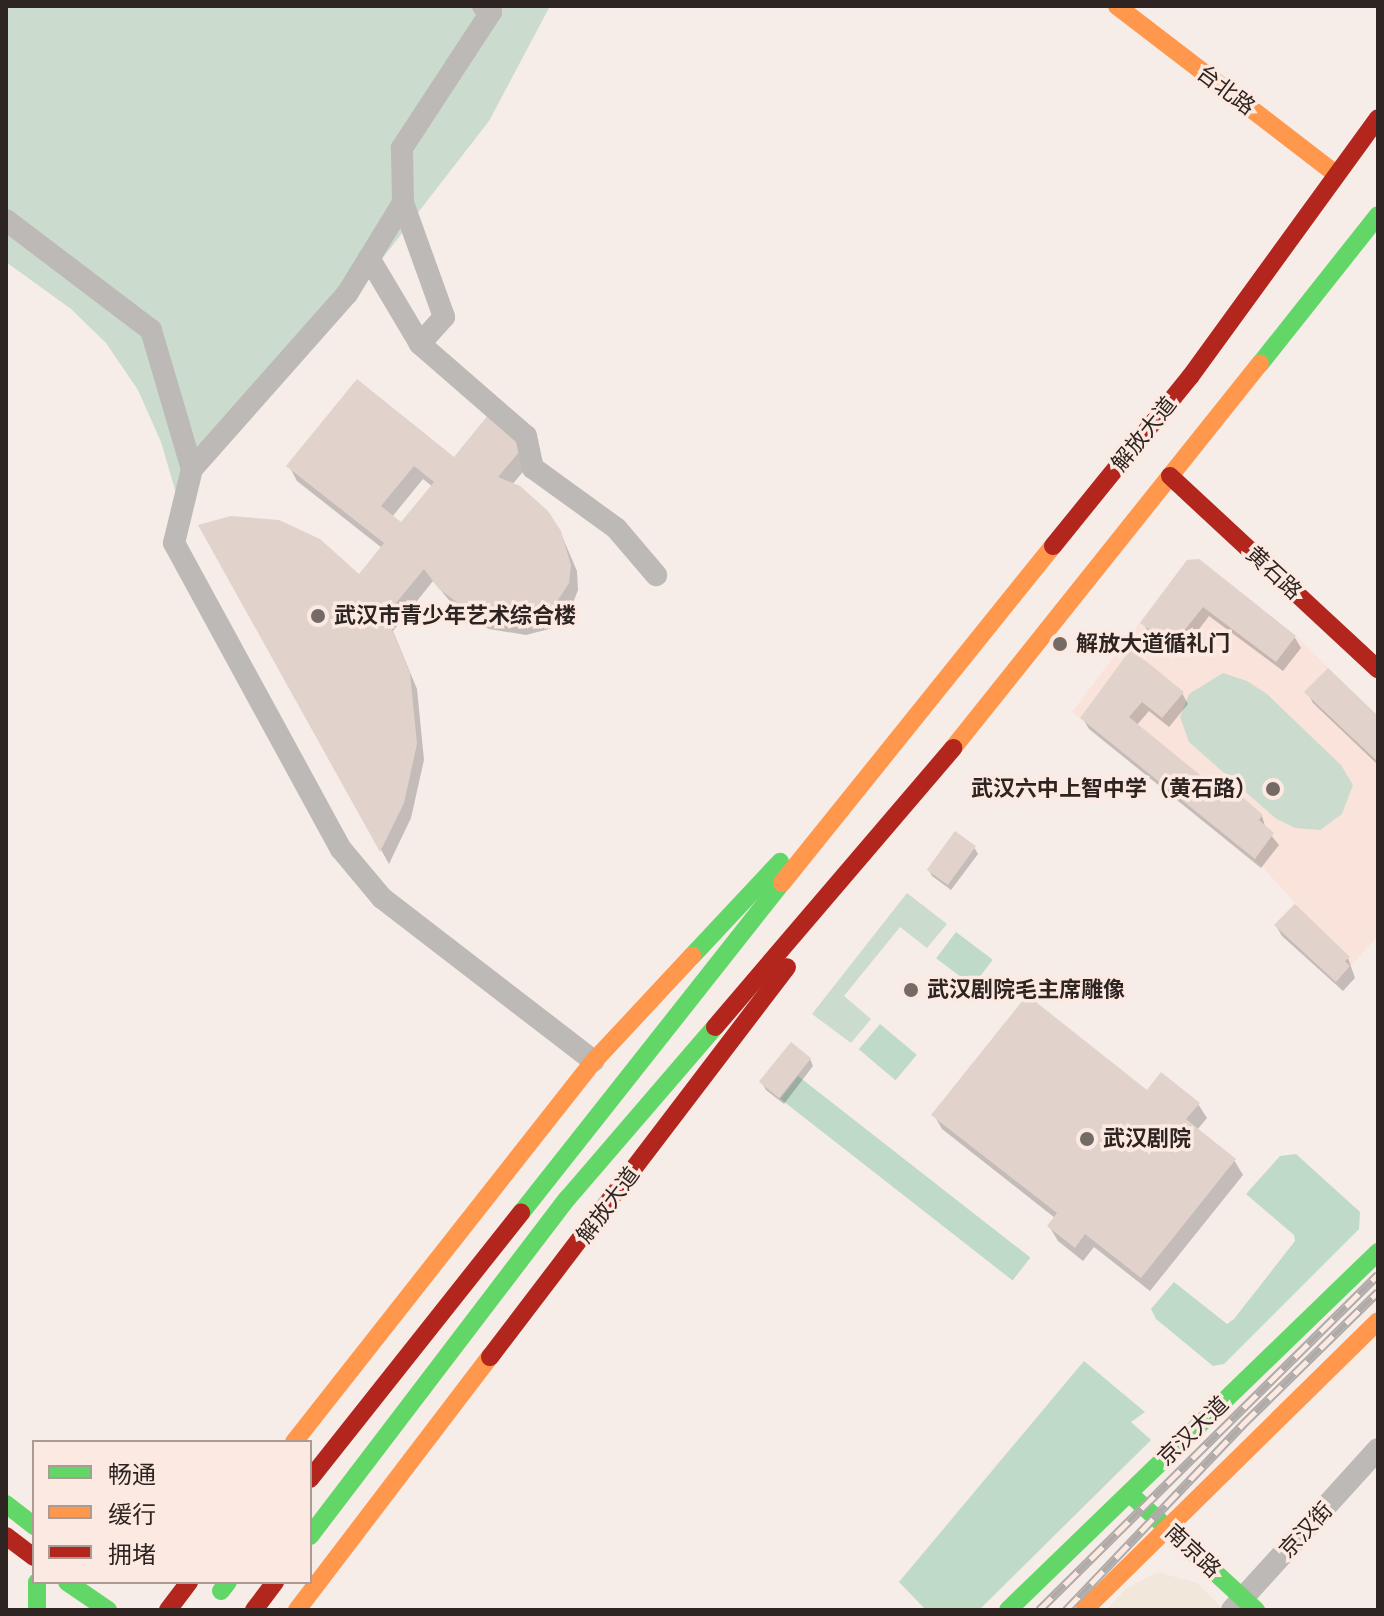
<!DOCTYPE html>
<html>
<head>
<meta charset="utf-8">
<style>
  body { margin:0 }
  #map { position:relative; width:1384px; height:1616px; overflow:hidden; background:#f6ece8; font-family:Raleway,"Noto Sans SC",sans-serif }
  div>[style] { position:absolute }
  [style*='--x'] { left:calc(var(--x)*1px); top:calc(var(--y)*1px); width:calc(var(--w)*1px); rotate:calc(var(--a)*1deg) }
  .commercial>* { inset:0; background:#f1e7da }
  .built>* { inset:0; background:#f9e3db }
  .green>* { inset:0; background:#cbdcce }
  .forest>* { inset:0; background:#c0dac8; transform-origin:0 0 }
  .shadow>* { inset:0; background:#0003 }
  .building>* { inset:0; background:#e2d2cc; transform-origin:0 0 }
  .street>* { height:22px; margin:-11px; padding:0 11px; transform-origin:11px; border-radius:11px; background:#bcb9b6 }
  .fast>* { height:18px; margin:-9px; padding:0 9px; transform-origin:9px; border-radius:9px; background:#63d668 }
  .slow>* { height:18px; margin:-9px; padding:0 9px; transform-origin:9px; border-radius:9px; background:#ff974d }
  .jam>* { height:18px; margin:-9px; padding:0 9px; transform-origin:9px; border-radius:9px; background:#b3261e }
  .rail>* { height:9px; margin-top:-4.5px; transform-origin:0; background:repeating-linear-gradient(90deg,#fceae2 0 18px,#b0aba8 0 36px); box-sizing:border-box; border-block:2px solid #b0aba8 }
  .dots>* { width:22px; height:22px; translate:-50% -50%; box-sizing:border-box; border:4px solid #fceae2; border-radius:50% }
  span { translate:-50% -50%; white-space:nowrap; text-align:center; line-height:1.15; -webkit-text-stroke:7px #fceae2; paint-order:stroke }
  .street-label { font-size:22px; color:#2e2522 }
  .poi-label { font-size:22px; color:#2e2522; font-weight:700 }
  .left { translate:0 -50%; text-align:left }
  .right { translate:-100% -50%; text-align:right }
  .frame { position:absolute; inset:0; border:8px solid #2e2522; pointer-events:none }
  .legend { position:absolute; left:32px; top:1440px; width:280px; height:144px; box-sizing:border-box; background:#fceae2; border:2px solid #aa9b95; margin:0; padding:10px 14px; list-style:none; font-size:24px; color:#2e2522 }
  .legend li { display:flex; align-items:center; gap:16px; height:40px }
  .legend b { width:40px; border:2px solid #aa9b95 }
</style>
</head>
<body>
<div id="map">
  <div class="commercial">
    <i style="clip-path:polygon(1157px 1572px,1197px 1583px,1224px 1610px,1106px 1610px,1127px 1588px)"></i>
  </div>
  <div class="built">
    <i style="clip-path:polygon(1200px 559px,1296px 636px,1378px 716px,1378px 936px,1336px 982px,1274px 925px,1295px 903px,1255px 859px,1072px 712px,1187px 560px)"></i>
  </div>
  <div class="green">
    <i style="clip-path:polygon(6px 6px,550px 6px,489px 121px,358px 290px,178px 500px,161px 442px,138px 390px,106px 343px,71px 309px,6px 262px)"></i>
    <i style="clip-path:polygon(1223px 673px,1247px 681px,1267px 694px,1341px 765px,1353px 785px,1342px 814px,1320px 830px,1295px 828px,1275px 818px,1189px 742px,1180px 717px,1189px 694px)"></i>
    <i style="clip-path:polygon(907px 893px,947px 924px,927px 948px,900px 927px,844px 996px,871px 1019px,851px 1043px,812px 1014px)"></i>
  </div>
  <div class="forest">
    <i style="left:956px;top:932px;width:46px;height:33px;rotate:37deg"></i>
    <i style="left:880px;top:1024px;width:48px;height:33px;rotate:40deg"></i>
    <i style="left:798px;top:1076px;width:295px;height:29px;rotate:38deg"></i>
    <i style="clip-path:polygon(1296px 1154px,1360px 1212px,1359px 1229px,1224px 1364px,1213px 1366px,1156px 1319px,1151px 1309px,1174px 1282px,1227px 1324px,1234px 1319px,1295px 1241px,1294px 1235px,1246px 1194px,1280px 1156px)"></i>
    <i style="clip-path:polygon(1084px 1361px,1145px 1412px,1131px 1422px,1151px 1440px,979px 1610px,926px 1610px,899px 1582px)"></i>
  </div>
  <div class="shadow">
    <i style="clip-path:polygon(evenodd,489px 417px,533px 460px,511px 486px,562px 536px,577px 571px,578px 590px,571px 608px,553px 628px,526px 635px,489px 629px,459px 612px,433px 581px,393px 631px,417px 689px,424px 760px,411px 818px,389px 864px,201px 527px,359px 577px,382px 548px,297px 481px,289px 466px,454px 460px,489px 417px,423px 479px,433px 487px,402px 525px,392px 517px,423px 479px)"></i>
    <i style="clip-path:polygon(1199px 561px,1295px 638px,1301px 648px,1283px 671px,1209px 616px,1179px 656px,1149px 633px,1143px 623px)"></i>
    <i style="clip-path:polygon(1132px 652px,1182px 693px,1188px 704px,1169px 727px,1149px 711px,1136px 726px,1233px 805px,1262px 816px,1266px 829px,1279px 845px,1261px 868px,1089px 729px,1083px 719px)"></i>
    <i style="clip-path:polygon(1307px 692px,1378px 718px,1378px 765px,1313px 703px)"></i>
    <i style="clip-path:polygon(974px 847px,978px 854px,951px 890px,932px 876px,929px 870px)"></i>
    <i style="clip-path:polygon(1276px 926px,1348px 958px,1355px 978px,1343px 991px,1282px 936px)"></i>
    <i style="clip-path:polygon(810px 1059px,813px 1066px,784px 1104px,766px 1090px,762px 1083px)"></i>
    <i style="clip-path:polygon(1148px 1092px,1198px 1104px,1207px 1118px,1197px 1130px,1234px 1160px,1243px 1175px,1150px 1291px,1094px 1247px,1083px 1261px,1058px 1241px,1049px 1226px,1055px 1218px,942px 1129px,934px 1115px)"></i>
  </div>
  <div class="building">
    <i style="clip-path:polygon(evenodd,357px 379px,454px 457px,489px 414px,526px 444px,498px 477px,520px 486px,548px 511px,561px 531px,571px 565px,569px 583px,554px 606px,527px 620px,505px 620px,469px 611px,439px 589px,424px 569px,386px 615px,410px 673px,417px 744px,404px 803px,380px 852px,198px 525px,231px 516px,279px 520px,320px 539px,359px 574px,384px 543px,286px 466px,357px 379px,414px 466px,434px 482px,401px 522px,381px 506px,414px 466px)"></i>
    <i style="clip-path:polygon(1199px 559px,1296px 636px,1276px 662px,1203px 607px,1172px 646px,1140px 623px,1187px 560px)"></i>
    <i style="clip-path:polygon(1131px 649px,1184px 692px,1162px 718px,1142px 702px,1129px 717px,1233px 802px,1239px 794px,1263px 815px,1259px 820px,1274px 833px,1255px 859px,1080px 718px)"></i>
    <i style="clip-path:polygon(1328px 668px,1378px 716px,1378px 762px,1304px 692px)"></i>
    <i style="left:955px;top:831px;width:26px;height:48px;rotate:36deg"></i>
    <i style="clip-path:polygon(1295px 904px,1350px 957px,1345px 961px,1350px 966px,1336px 982px,1274px 925px)"></i>
    <i style="clip-path:polygon(1027px 995px,1147px 1090px,1161px 1072px,1200px 1103px,1186px 1119px,1236px 1159px,1141px 1278px,1085px 1234px,1075px 1248px,1047px 1226px,1057px 1213px,931px 1115px)"></i>
    <i style="left:791px;top:1042px;width:26px;height:51px;rotate:39deg"></i>
  </div>
  <div class="street">
    <i style="--x:483;--y:6;--w:10;--a:37"></i>
    <i style="--x:491;--y:12;--w:163;--a:123.2"></i>
    <i style="--x:402;--y:148;--w:55;--a:89"></i>
    <i style="--x:403;--y:203;--w:121;--a:70.2"></i>
    <i style="--x:444;--y:317;--w:36;--a:132"></i>
    <i style="--x:420;--y:344;--w:140;--a:41"></i>
    <i style="--x:526;--y:436;--w:33;--a:78"></i>
    <i style="--x:533;--y:468;--w:102;--a:35.9"></i>
    <i style="--x:616;--y:528;--w:62;--a:49.6"></i>
    <i style="--x:6;--y:220;--w:182;--a:37.2"></i>
    <i style="--x:151;--y:330;--w:145;--a:73.6"></i>
    <i style="--x:192;--y:469;--w:76;--a:103.7"></i>
    <i style="--x:174;--y:543;--w:349;--a:61.4"></i>
    <i style="--x:341;--y:849;--w:64;--a:50.1"></i>
    <i style="--x:382;--y:898;--w:267;--a:37.6"></i>
    <i style="--x:369;--y:258;--w:100;--a:59.3"></i>
    <i style="--x:192;--y:469;--w:234;--a:-48.5"></i>
    <i style="--x:347;--y:294;--w:107;--a:-58.4"></i>
    <i style="--x:1232;--y:1610;--w:217;--a:-47.8"></i>
  </div>
  <div class="fast">
    <i style="--x:1260;--y:364;--w:190;--a:-51.6"></i>
    <i style="--x:692;--y:956;--w:129;--a:-46.9"></i>
    <i style="--x:521;--y:1213;--w:421;--a:-51.7"></i>
    <i style="--x:1129;--y:1493;--w:173;--a:42.7"></i>
    <i style="--x:6;--y:1504;--w:36;--a:38"></i>
    <i style="--x:310;--y:1536;--w:424;--a:-52.7"></i>
    <i style="--x:567;--y:1199;--w:227;--a:-49.3"></i>
    <i style="--x:37;--y:1582;--w:28;--a:90"></i>
    <i style="--x:67;--y:1582;--w:50;--a:34.3"></i>
    <i style="--x:221;--y:1591;--w:11;--a:-52"></i>
    <i style="--x:1008;--y:1610;--w:515;--a:-44.06"></i>
  </div>
  <div class="slow">
    <i style="--x:1117;--y:6;--w:276;--a:37.5"></i>
    <i style="--x:953;--y:748;--w:492;--a:-51.4"></i>
    <i style="--x:782;--y:883;--w:432;--a:-51.2"></i>
    <i style="--x:294;--y:1442;--w:485;--a:-51.8"></i>
    <i style="--x:594;--y:1061;--w:144;--a:-47"></i>
    <i style="--x:297;--y:1610;--w:318;--a:-52.7"></i>
    <i style="--x:1084;--y:1610;--w:412;--a:-44.5"></i>
  </div>
  <div class="jam">
    <i style="--x:1170;--y:476;--w:284;--a:42.9"></i>
    <i style="--x:1053;--y:546;--w:218;--a:-51"></i>
    <i style="--x:1190;--y:377;--w:320;--a:-54"></i>
    <i style="--x:715;--y:1027;--w:367;--a:-49.5"></i>
    <i style="--x:490;--y:1357;--w:490;--a:-52.7"></i>
    <i style="--x:310;--y:1479;--w:340;--a:-51.6"></i>
    <i style="--x:6;--y:1536;--w:35;--a:37"></i>
    <i style="--x:168;--y:1610;--w:35;--a:-53"></i>
    <i style="--x:254;--y:1610;--w:35;--a:-53"></i>
  </div>
  <div class="rail">
    <i style="--x:1039;--y:1610;--w:477;--a:-44.7"></i>
    <i style="--x:1066;--y:1610;--w:257;--a:-46.4"></i>
    <i style="--x:1243;--y:1424;--w:189;--a:-44.4"></i>
  </div>
  <div class="dots">
    <i style="left:318px;top:616px;background:#746b67"></i>
    <i style="left:1060px;top:644px;background:#746b67"></i>
    <i style="left:1273px;top:789px;background:#746b67"></i>
    <i style="left:911px;top:990px;background:#746b67"></i>
    <i style="left:1087px;top:1139px;background:#746b67"></i>
  </div>
  <div class="street-label">
    <span style="left:1226px;top:90px;rotate:37deg">台北路</span>
    <span style="left:1144px;top:434px;rotate:-51deg">解放大道</span>
    <span style="left:1274px;top:573px;rotate:43deg">黄石路</span>
    <span style="left:608px;top:1205px;rotate:-53deg">解放大道</span>
    <span style="left:1193px;top:1431px;rotate:-44deg">京汉大道</span>
    <span style="left:1306px;top:1530px;rotate:-47deg">京汉街</span>
    <span style="left:1193px;top:1551px;rotate:43deg">南京路</span>
  </div>
  <div class="poi-label">
    <span class="left" style="left:334px;top:616px">武汉市青少年艺术综合楼</span>
    <span class="left" style="left:1076px;top:644px">解放大道循礼门</span>
    <span class="right" style="left:1257px;top:789px">武汉六中上智中学（黄石路）</span>
    <span class="left" style="left:927px;top:990px">武汉剧院毛主席雕像</span>
    <span class="left" style="left:1103px;top:1139px">武汉剧院</span>
  </div>
  <div class="frame"></div>
  <ul class="legend">
  <li><b style="height:10px;background:#63d668"></b>畅通</li>
  <li><b style="height:10px;background:#ff974d"></b>缓行</li>
  <li><b style="height:10px;background:#b3261e"></b>拥堵</li>
  </ul>
</div>
</body>
</html>
